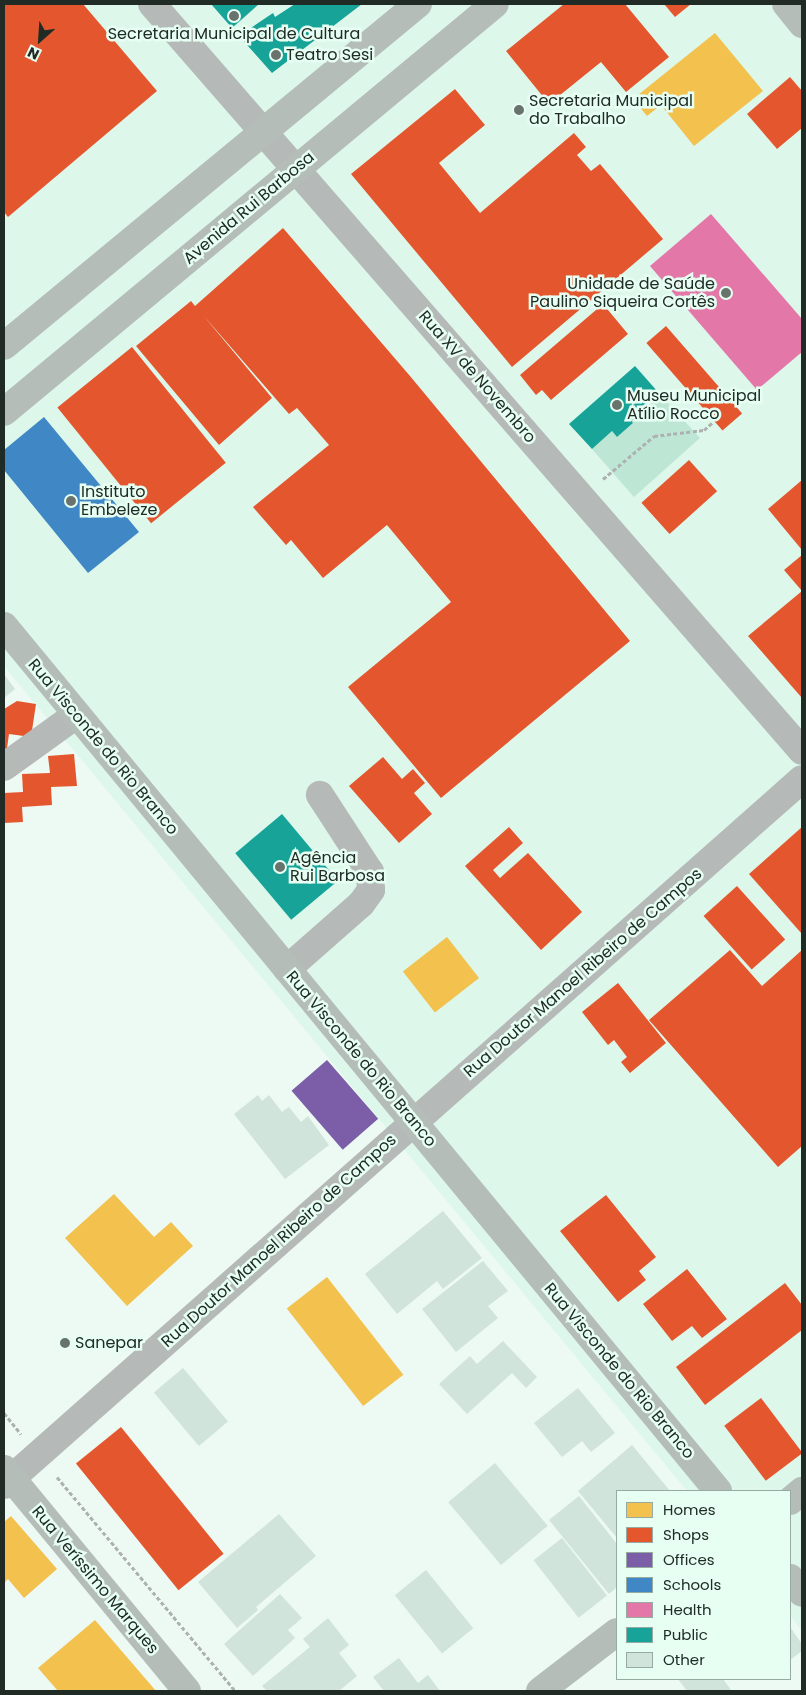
<!DOCTYPE html>
<html>
<head>
<meta charset="utf-8">
<style>
  body { margin:0 }
  #map { position:relative; width:806px; height:1695px; overflow:hidden; background:#edf9f3; font-family:Poppins,sans-serif }
  div>[style] { position:absolute }
  [style*='--x'] { left:calc(var(--x)*1px); top:calc(var(--y)*1px); width:calc(var(--w)*1px); rotate:calc(var(--a)*1deg) }
  .built>* { inset:0; background:#ddf7eb }
  .green>* { inset:0; background:#bee6d4 }
  .homes>* { inset:0; background:#f2c14e; transform-origin:0 0 }
  .shops>* { inset:0; background:#e4572e; transform-origin:0 0 }
  .offices>* { inset:0; background:#7b5ea7; transform-origin:0 0 }
  .schools>* { inset:0; background:#3f88c5 }
  .health>* { inset:0; background:#e377a8 }
  .public>* { inset:0; background:#17a398; transform-origin:0 0 }
  .building>* { inset:0; background:#d0e4db; transform-origin:0 0 }
  .path>* { height:3px; margin-top:-1.5px; transform-origin:0; background:repeating-linear-gradient(90deg,#adb2b0 0 4px,transparent 0 6.5px) }
  .minor>* { height:28px; margin:-14px; padding:0 14px; transform-origin:14px; border-radius:14px; background:#b5bab8 }
  .major>* { height:28px; margin:-14px; padding:0 14px; transform-origin:14px; border-radius:14px; background:#b5bdb8 }
  .dots>* { width:14px; height:14px; translate:-50% -50%; box-sizing:border-box; border:2px solid #e7fff3; border-radius:50% }
  span { translate:-50% -50%; white-space:nowrap; text-align:center; line-height:1.15; -webkit-text-stroke:5px #e7fff3; paint-order:stroke }
  .poi-label { font-size:16px; color:#202b26 }
  .left { translate:0 -50%; text-align:left }
  .right { translate:-100% -50%; text-align:right }
  .street-label { font-size:16px; color:#202b26 }
  .frame { position:absolute; inset:0; border:5px solid #202b26; pointer-events:none }
  .legend { position:absolute; left:616px; top:1490px; width:175px; height:190px; box-sizing:border-box; background:#e7fff3; border:1px solid #97aaa1; margin:0; padding:6px 9px; list-style:none; font-size:15px; color:#202b26 }
  .legend li { display:flex; align-items:center; gap:10px; height:25px }
  .legend b { width:25px; border:1px solid #97aaa1 }
  .north { position:absolute; left:15px; top:15px; width:50px; height:50px; -webkit-text-stroke:4px #e7fff3; paint-order:stroke; rotate:206deg; font-size:14px; font-weight:700; line-height:20px; text-align:center; color:#202b26 }
  .north::after { content:''; display:block; margin:auto; width:18px; height:22px; background:#202b26; clip-path:polygon(50% 0,100% 100%,50% 72%,0 100%) }
</style>
</head>
<body>
<div id="map">
  <div class="built">
    <i style="clip-path:polygon(4px 4px,776px 4px,802px 36px,802px 1631px,790px 1615px,790px 1491px,687px 1491px,4px 666px)"></i>
  </div>
  <div class="green">
    <i style="clip-path:polygon(658px 392px,700px 438px,634px 497px,592px 449px,612px 431px,617px 437px,633px 423px,629px 418px)"></i>
  </div>
  <div class="homes">
    <i style="clip-path:polygon(715px 33px,763px 91px,694px 146px,661px 105px,647px 116px,633px 99px)"></i>
    <i style="left:447px;top:937px;width:52px;height:56px;rotate:52deg"></i>
    <i style="clip-path:polygon(114px 1194px,154px 1237px,171px 1222px,193px 1246px,127px 1306px,65px 1238px)"></i>
    <i style="left:327px;top:1277px;width:124px;height:51px;rotate:52deg"></i>
    <i style="clip-path:polygon(11px 1516px,57px 1569px,24px 1598px,8px 1579px,4px 1583px,4px 1522px)"></i>
    <i style="clip-path:polygon(95px 1620px,156px 1691px,58px 1691px,38px 1668px)"></i>
  </div>
  <div class="shops">
    <i style="clip-path:polygon(4px 4px,83px 4px,157px 91px,8px 217px,4px 212px)"></i>
    <i style="clip-path:polygon(564px 4px,625px 4px,669px 57px,626px 92px,601px 62px,549px 104px,506px 51px)"></i>
    <i style="clip-path:polygon(664px 4px,691px 4px,675px 17px)"></i>
    <i style="clip-path:polygon(790px 77px,802px 91px,802px 128px,777px 149px,747px 114px)"></i>
    <i style="clip-path:polygon(455px 89px,485px 125px,439px 163px,480px 213px,574px 133px,586px 147px,577px 155px,591px 171px,600px 164px,663px 239px,512px 367px,351px 174px)"></i>
    <i style="clip-path:polygon(283px 228px,410px 376px,630px 641px,441px 798px,348px 687px,451px 602px,387px 525px,323px 578px,291px 540px,286px 545px,253px 507px,329px 445px,297px 408px,289px 414px,203px 315px,272px 398px,219px 445px,136px 346px,191px 301px,195px 306px)"></i>
    <i style="clip-path:polygon(603px 304px,628px 334px,551px 400px,542px 390px,536px 395px,520px 375px)"></i>
    <i style="left:666px;top:326px;width:116px;height:26px;rotate:49deg"></i>
    <i style="left:132px;top:347px;width:149px;height:96px;rotate:51deg"></i>
    <i style="left:689px;top:460px;width:42px;height:64px;rotate:48deg"></i>
    <i style="clip-path:polygon(802px 480px,802px 550px,768px 509px)"></i>
    <i style="clip-path:polygon(802px 555px,802px 698px,748px 636px,802px 591px,784px 570px)"></i>
    <i style="clip-path:polygon(17px 701px,36px 704px,31px 737px,9px 734px,6px 756px,4px 756px,4px 709px)"></i>
    <i style="clip-path:polygon(74px 754px,77px 786px,51px 787px,52px 805px,22px 807px,23px 822px,4px 823px,4px 793px,23px 792px,22px 774px,50px 773px,48px 756px)"></i>
    <i style="clip-path:polygon(383px 757px,402px 779px,413px 769px,425px 783px,414px 793px,432px 814px,399px 843px,349px 786px)"></i>
    <i style="clip-path:polygon(509px 827px,523px 843px,493px 870px,500px 878px,528px 853px,582px 912px,541px 950px,465px 866px)"></i>
    <i style="clip-path:polygon(802px 827px,802px 934px,749px 874px)"></i>
    <i style="left:737px;top:886px;width:72px;height:45px;rotate:48deg"></i>
    <i style="clip-path:polygon(730px 950px,762px 986px,802px 950px,802px 1146px,778px 1167px,649px 1020px)"></i>
    <i style="clip-path:polygon(618px 983px,666px 1043px,630px 1073px,621px 1062px,627px 1057px,614px 1040px,608px 1045px,582px 1012px)"></i>
    <i style="clip-path:polygon(606px 1195px,656px 1257px,639px 1271px,646px 1280px,618px 1302px,560px 1231px)"></i>
    <i style="clip-path:polygon(687px 1269px,727px 1319px,702px 1338px,692px 1326px,672px 1341px,643px 1304px)"></i>
    <i style="clip-path:polygon(785px 1283px,802px 1305px,802px 1330px,705px 1405px,676px 1367px)"></i>
    <i style="left:761px;top:1398px;width:69px;height:46px;rotate:53deg"></i>
    <i style="left:121px;top:1427px;width:163px;height:58px;rotate:51deg"></i>
  </div>
  <div class="offices">
    <i style="left:327px;top:1060px;width:78px;height:47px;rotate:49deg"></i>
  </div>
  <div class="schools">
    <i style="clip-path:polygon(44px 417px,139px 532px,88px 573px,4px 470px,4px 450px)"></i>
  </div>
  <div class="health">
    <i style="clip-path:polygon(711px 214px,802px 319px,802px 352px,757px 390px,650px 266px)"></i>
  </div>
  <div class="public">
    <i style="clip-path:polygon(211px 4px,259px 4px,232px 28px)"></i>
    <i style="clip-path:polygon(295px 4px,362px 4px,272px 73px,239px 36px,273px 13px,275px 17px)"></i>
    <i style="clip-path:polygon(635px 366px,658px 392px,629px 418px,633px 423px,617px 437px,612px 431px,592px 449px,569px 424px)"></i>
    <i style="left:282px;top:814px;width:87px;height:61px;rotate:50deg"></i>
  </div>
  <div class="building">
    <i style="clip-path:polygon(4px 674px,15px 689px,4px 698px)"></i>
    <i style="clip-path:polygon(258px 1095px,262px 1101px,269px 1095px,282px 1112px,289px 1107px,301px 1122px,308px 1116px,329px 1145px,285px 1179px,234px 1114px)"></i>
    <i style="clip-path:polygon(443px 1211px,482px 1258px,443px 1289px,437px 1281px,397px 1314px,365px 1274px)"></i>
    <i style="clip-path:polygon(483px 1261px,508px 1291px,488px 1306px,498px 1318px,456px 1352px,422px 1309px)"></i>
    <i style="clip-path:polygon(503px 1341px,537px 1377px,526px 1388px,512px 1373px,467px 1414px,439px 1384px,470px 1356px,477px 1364px)"></i>
    <i style="left:183px;top:1368px;width:70px;height:38px;rotate:50deg"></i>
    <i style="clip-path:polygon(578px 1388px,615px 1433px,591px 1452px,582px 1441px,562px 1457px,534px 1423px)"></i>
    <i style="clip-path:polygon(632px 1445px,670px 1491px,617px 1491px,617px 1538px,578px 1491px)"></i>
    <i style="left:495px;top:1463px;width:82px;height:61px;rotate:50deg"></i>
    <i style="clip-path:polygon(579px 1496px,617px 1544px,617px 1587px,609px 1594px,549px 1520px)"></i>
    <i style="clip-path:polygon(279px 1514px,316px 1556px,256px 1607px,258px 1610px,237px 1628px,198px 1582px)"></i>
    <i style="left:562px;top:1538px;width:73px;height:36px;rotate:52deg"></i>
    <i style="left:426px;top:1570px;width:75px;height:40px;rotate:51deg"></i>
    <i style="clip-path:polygon(280px 1594px,302px 1618px,288px 1630px,295px 1638px,253px 1676px,224px 1644px)"></i>
    <i style="clip-path:polygon(328px 1618px,349px 1645px,339px 1653px,357px 1676px,339px 1691px,267px 1691px,262px 1686px,310px 1647px,303px 1639px)"></i>
    <i style="clip-path:polygon(790px 1627px,802px 1644px,802px 1651px,790px 1660px)"></i>
    <i style="clip-path:polygon(399px 1658px,418px 1683px,428px 1675px,440px 1691px,384px 1691px,373px 1677px)"></i>
    <i style="clip-path:polygon(678px 1679px,723px 1679px,731px 1690px,687px 1691px)"></i>
  </div>
  <div class="path">
    <i style="--x:603;--y:479;--w:67;--a:-40.1"></i>
    <i style="--x:654;--y:436;--w:50;--a:-6.8"></i>
    <i style="--x:704;--y:430;--w:13;--a:-42"></i>
    <i style="--x:4;--y:1413;--w:27;--a:51"></i>
    <i style="--x:57;--y:1477;--w:278;--a:50.2"></i>
  </div>
  <div class="minor">
    <i style="--x:152;--y:4;--w:990;--a:48.97"></i>
    <i style="--x:4;--y:767;--w:89;--a:-35.8"></i>
    <i style="--x:287;--y:969;--w:98;--a:-41.3"></i>
    <i style="--x:361;--y:904;--w:17;--a:-54"></i>
    <i style="--x:371;--y:890;--w:18;--a:-93"></i>
    <i style="--x:370;--y:872;--w:92;--a:-123"></i>
    <i style="--x:4;--y:1485;--w:1065;--a:-41.5"></i>
  </div>
  <div class="major">
    <i style="--x:786;--y:4;--w:26;--a:51"></i>
    <i style="--x:4;--y:346;--w:537;--a:-39.56"></i>
    <i style="--x:4;--y:412;--w:638;--a:-39.73"></i>
    <i style="--x:4;--y:626;--w:1122;--a:50.46"></i>
    <i style="--x:4;--y:1469;--w:288;--a:50.5"></i>
    <i style="--x:790;--y:1501;--w:16;--a:-40"></i>
    <i style="--x:790;--y:1578;--w:19;--a:51"></i>
    <i style="--x:540;--y:1691;--w:97;--a:-37.5"></i>
  </div>
  <div class="dots">
    <i style="left:234px;top:16px;background:#68736e"></i>
    <i style="left:276px;top:55px;background:#68736e"></i>
    <i style="left:519px;top:110px;background:#68736e"></i>
    <i style="left:726px;top:293px;background:#68736e"></i>
    <i style="left:617px;top:405px;background:#68736e"></i>
    <i style="left:71px;top:501px;background:#68736e"></i>
    <i style="left:280px;top:867px;background:#68736e"></i>
    <i style="left:65px;top:1343px;background:#68736e"></i>
  </div>
  <div class="poi-label">
    <span style="left:234px;top:34px">Secretaria Municipal de Cultura</span>
    <span class="left" style="left:286px;top:55px">Teatro Sesi</span>
    <span class="left" style="left:529px;top:110px">Secretaria Municipal<br>do Trabalho</span>
    <span class="right" style="left:715px;top:293px">Unidade de Saúde<br>Paulino Siqueira Cortês</span>
    <span class="left" style="left:627px;top:405px">Museu Municipal<br>Atílio Rocco</span>
    <span class="left" style="left:81px;top:501px">Instituto<br>Embeleze</span>
    <span class="left" style="left:290px;top:867px">Agência<br>Rui Barbosa</span>
    <span class="left" style="left:75px;top:1343px">Sanepar</span>
  </div>
  <div class="street-label">
    <span style="left:249px;top:208px;rotate:-40deg">Avenida Rui Barbosa</span>
    <span style="left:477px;top:377px;rotate:49deg">Rua XV de Novembro</span>
    <span style="left:103px;top:747px;rotate:50deg">Rua Visconde do Rio Branco</span>
    <span style="left:583px;top:973px;rotate:-41deg">Rua Doutor Manoel Ribeiro de Campos</span>
    <span style="left:361px;top:1059px;rotate:50deg">Rua Visconde do Rio Branco</span>
    <span style="left:279px;top:1241px;rotate:-42deg">Rua Doutor Manoel Ribeiro de Campos</span>
    <span style="left:619px;top:1371px;rotate:50deg">Rua Visconde do Rio Branco</span>
    <span style="left:95px;top:1580px;rotate:50deg">Rua Veríssimo Marques</span>
  </div>
  <div class="frame"></div>
  <ul class="legend">
  <li><b style="height:14px;background:#f2c14e"></b>Homes</li>
  <li><b style="height:14px;background:#e4572e"></b>Shops</li>
  <li><b style="height:14px;background:#7b5ea7"></b>Offices</li>
  <li><b style="height:14px;background:#3f88c5"></b>Schools</li>
  <li><b style="height:14px;background:#e377a8"></b>Health</li>
  <li><b style="height:14px;background:#17a398"></b>Public</li>
  <li><b style="height:14px;background:#d0e4db"></b>Other</li>
  </ul>
  <div class="north">N</div>
</div>
</body>
</html>
